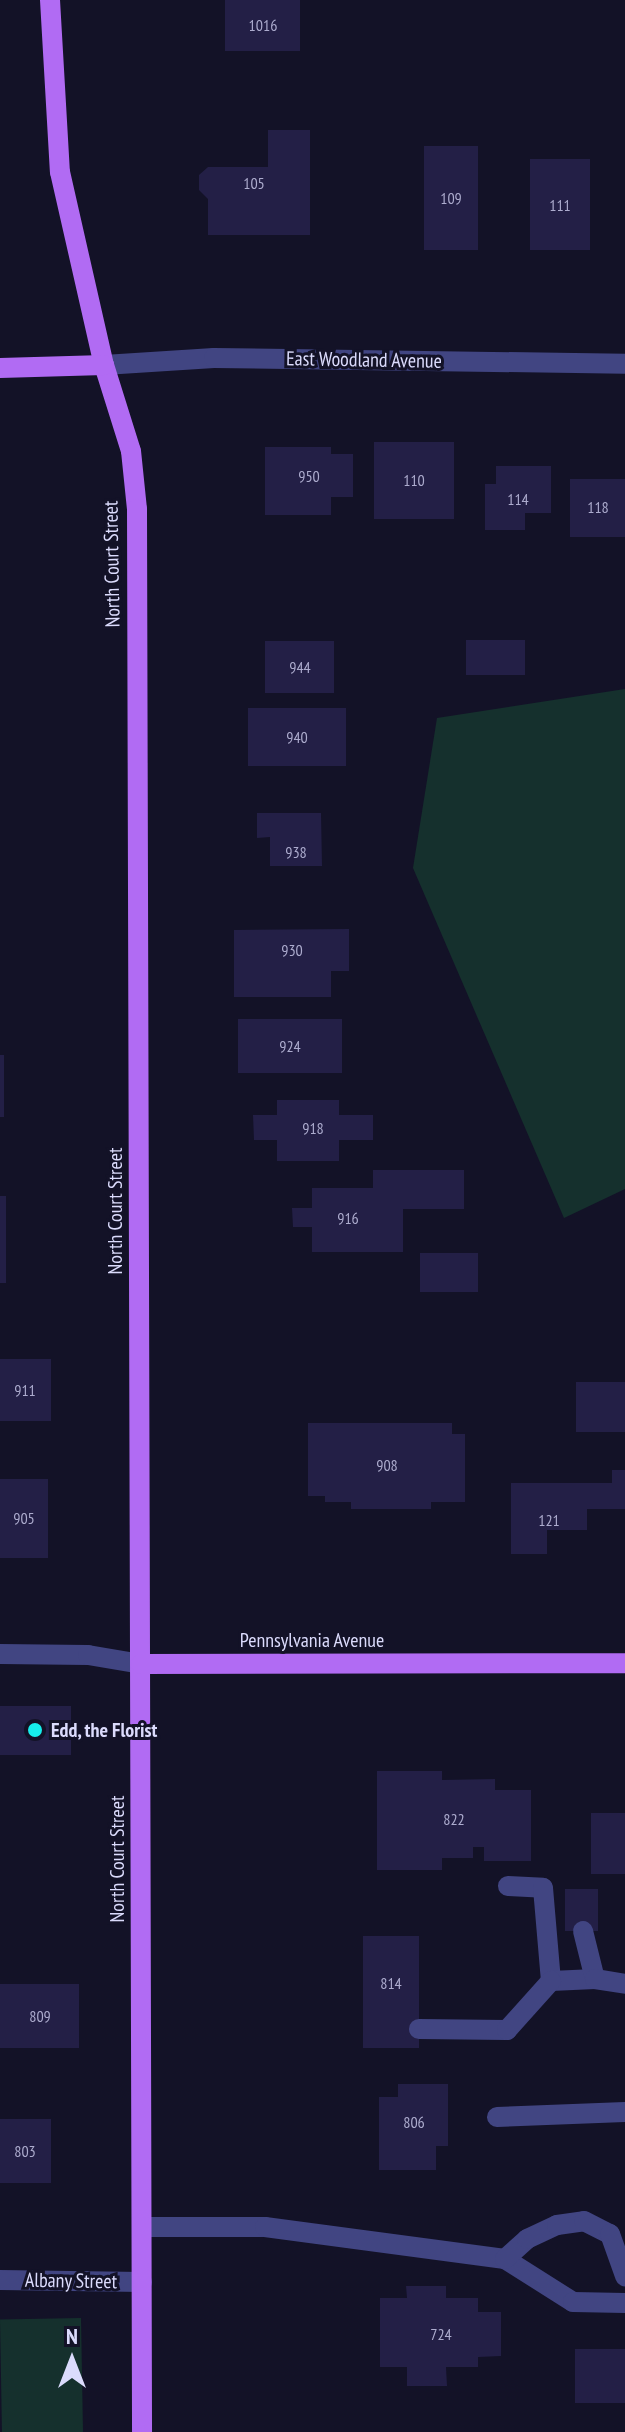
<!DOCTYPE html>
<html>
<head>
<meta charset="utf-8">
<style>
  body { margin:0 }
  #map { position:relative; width:625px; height:2432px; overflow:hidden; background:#131227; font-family:"PT Sans Narrow",sans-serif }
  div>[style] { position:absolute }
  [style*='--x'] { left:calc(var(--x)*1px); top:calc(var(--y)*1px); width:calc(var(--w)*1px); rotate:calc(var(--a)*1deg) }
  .green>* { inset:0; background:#15302d; transform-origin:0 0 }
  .building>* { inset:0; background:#231f46; transform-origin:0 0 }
  .minor>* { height:20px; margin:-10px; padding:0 10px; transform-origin:10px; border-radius:10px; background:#414582 }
  .major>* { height:20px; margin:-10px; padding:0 10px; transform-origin:10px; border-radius:10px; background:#b16bf3 }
  .dots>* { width:22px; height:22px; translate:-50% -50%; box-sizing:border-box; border:4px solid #131227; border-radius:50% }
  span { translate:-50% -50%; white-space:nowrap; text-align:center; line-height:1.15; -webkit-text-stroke:6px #131227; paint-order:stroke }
  .number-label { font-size:16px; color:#adacce }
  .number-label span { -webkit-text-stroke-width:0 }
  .street-label { font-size:20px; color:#dbdbfc }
  .poi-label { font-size:20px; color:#dbdbfc; font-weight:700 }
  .left { translate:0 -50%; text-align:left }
  .north { position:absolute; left:32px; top:2320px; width:80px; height:80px; -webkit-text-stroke:6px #131227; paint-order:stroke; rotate:0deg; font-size:22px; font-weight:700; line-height:32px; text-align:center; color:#dbdbfc }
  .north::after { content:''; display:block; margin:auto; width:28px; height:36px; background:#dbdbfc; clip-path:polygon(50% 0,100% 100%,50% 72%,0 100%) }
</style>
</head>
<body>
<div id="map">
  <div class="green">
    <i style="clip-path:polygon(625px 689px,625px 1189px,564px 1218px,413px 868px,437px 718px)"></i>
    <i style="left:81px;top:2318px;width:114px;height:81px;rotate:89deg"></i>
  </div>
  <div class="building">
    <i style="left:225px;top:0;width:75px;height:51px"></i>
    <i style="clip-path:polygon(268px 130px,310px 130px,310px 235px,208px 235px,208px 199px,199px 190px,199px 175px,208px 167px,268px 167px)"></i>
    <i style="left:478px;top:146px;width:104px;height:54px;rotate:90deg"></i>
    <i style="left:530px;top:159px;width:60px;height:91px"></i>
    <i style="left:374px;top:442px;width:80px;height:77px"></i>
    <i style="clip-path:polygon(265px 447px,331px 447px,331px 454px,353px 454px,353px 497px,331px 497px,331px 515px,265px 515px)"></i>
    <i style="clip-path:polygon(496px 466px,551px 466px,551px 513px,525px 513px,525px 530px,485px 530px,485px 484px,496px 484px)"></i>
    <i style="left:570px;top:479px;width:55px;height:58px"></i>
    <i style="left:466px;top:640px;width:59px;height:35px"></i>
    <i style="left:265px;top:641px;width:69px;height:52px"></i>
    <i style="left:248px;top:708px;width:98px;height:58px"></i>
    <i style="clip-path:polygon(257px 813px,321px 813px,322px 866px,270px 866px,270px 837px,257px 838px)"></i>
    <i style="clip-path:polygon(349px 929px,349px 971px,331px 971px,331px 997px,234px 997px,234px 930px)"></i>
    <i style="left:238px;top:1019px;width:104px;height:54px"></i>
    <i style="left:0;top:1055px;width:4px;height:62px"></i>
    <i style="clip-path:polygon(277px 1100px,339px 1100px,339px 1115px,373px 1115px,373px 1140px,339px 1140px,339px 1161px,277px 1161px,277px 1140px,254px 1140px,253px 1115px,277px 1115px)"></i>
    <i style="clip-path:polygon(373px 1170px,464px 1170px,464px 1209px,403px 1209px,403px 1252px,312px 1252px,312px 1227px,293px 1227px,292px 1208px,312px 1208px,312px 1188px,373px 1188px)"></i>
    <i style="left:0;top:1196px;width:6px;height:87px"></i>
    <i style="left:420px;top:1253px;width:58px;height:39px"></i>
    <i style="left:0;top:1359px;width:51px;height:62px"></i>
    <i style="left:576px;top:1382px;width:49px;height:50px"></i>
    <i style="clip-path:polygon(308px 1423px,452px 1423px,452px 1434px,465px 1434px,465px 1502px,431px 1502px,431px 1509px,351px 1509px,351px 1502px,325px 1502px,325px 1496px,308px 1496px)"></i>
    <i style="clip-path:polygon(612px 1470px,625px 1470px,625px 1509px,587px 1509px,587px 1530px,547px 1530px,547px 1554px,511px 1554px,511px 1483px,612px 1483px)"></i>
    <i style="left:0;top:1479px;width:48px;height:79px"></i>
    <i style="left:0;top:1706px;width:71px;height:49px"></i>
    <i style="clip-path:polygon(377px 1771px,442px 1771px,442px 1780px,495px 1779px,495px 1790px,531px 1790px,531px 1861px,484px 1861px,484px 1847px,473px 1847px,473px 1858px,442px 1858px,442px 1870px,377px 1870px)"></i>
    <i style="left:591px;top:1813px;width:34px;height:61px"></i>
    <i style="left:565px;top:1889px;width:33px;height:42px"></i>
    <i style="left:363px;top:1936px;width:56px;height:112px"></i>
    <i style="left:0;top:1984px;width:79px;height:64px"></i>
    <i style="clip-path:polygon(398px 2084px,448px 2084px,448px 2146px,436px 2146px,436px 2170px,379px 2170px,379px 2097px,398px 2097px)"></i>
    <i style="left:0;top:2119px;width:51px;height:64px"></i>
    <i style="clip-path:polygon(406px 2286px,446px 2286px,446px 2298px,478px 2298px,478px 2312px,501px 2312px,501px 2356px,478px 2357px,478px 2367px,446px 2367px,447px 2386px,407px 2386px,407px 2367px,380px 2367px,380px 2298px,407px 2298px)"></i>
    <i style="left:575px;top:2349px;width:50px;height:54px"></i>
  </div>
  <div class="minor">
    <i style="--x:104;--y:365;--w:110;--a:-3.6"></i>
    <i style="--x:214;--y:358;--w:411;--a:0.8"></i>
    <i style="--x:0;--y:1654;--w:88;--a:0.7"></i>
    <i style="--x:88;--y:1655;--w:54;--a:9.6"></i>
    <i style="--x:508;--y:1886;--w:35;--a:3"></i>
    <i style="--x:543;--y:1888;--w:93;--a:85.1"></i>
    <i style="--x:551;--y:1981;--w:44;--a:-2.6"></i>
    <i style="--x:583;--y:1931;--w:49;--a:76"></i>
    <i style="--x:595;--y:1979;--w:30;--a:9"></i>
    <i style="--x:419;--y:2029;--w:88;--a:0.7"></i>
    <i style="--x:507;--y:2030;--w:66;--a:-48.1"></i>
    <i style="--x:497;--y:2117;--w:128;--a:-2.2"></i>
    <i style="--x:142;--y:2227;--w:123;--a:0"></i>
    <i style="--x:265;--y:2227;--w:242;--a:7.6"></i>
    <i style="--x:505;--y:2259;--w:80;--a:32.3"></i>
    <i style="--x:573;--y:2302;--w:52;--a:1.1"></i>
    <i style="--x:505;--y:2259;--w:30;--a:-42"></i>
    <i style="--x:527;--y:2239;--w:33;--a:-25"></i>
    <i style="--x:557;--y:2225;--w:27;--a:-8"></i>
    <i style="--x:584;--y:2221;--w:29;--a:27"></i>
    <i style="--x:610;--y:2234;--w:45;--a:70.3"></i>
    <i style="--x:0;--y:2280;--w:142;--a:0.8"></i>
  </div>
  <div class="major">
    <i style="--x:50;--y:0;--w:172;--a:86.7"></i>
    <i style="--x:60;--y:172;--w:198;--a:77.2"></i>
    <i style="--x:104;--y:365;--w:90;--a:72.6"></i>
    <i style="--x:131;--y:451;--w:58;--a:84.1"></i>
    <i style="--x:137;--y:509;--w:1923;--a:89.85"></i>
    <i style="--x:0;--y:368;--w:104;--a:-1.7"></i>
    <i style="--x:141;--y:1664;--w:484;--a:-0.1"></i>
  </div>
  <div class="dots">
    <i style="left:35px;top:1730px;background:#16edeb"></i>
  </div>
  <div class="number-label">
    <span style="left:263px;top:25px">1016</span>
    <span style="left:254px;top:183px">105</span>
    <span style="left:451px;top:198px">109</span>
    <span style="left:560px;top:205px">111</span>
    <span style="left:309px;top:476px">950</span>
    <span style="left:414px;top:480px">110</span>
    <span style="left:518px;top:499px">114</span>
    <span style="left:598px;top:507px">118</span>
    <span style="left:300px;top:667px">944</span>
    <span style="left:297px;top:737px">940</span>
    <span style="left:296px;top:852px">938</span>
    <span style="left:292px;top:950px">930</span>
    <span style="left:290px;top:1046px">924</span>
    <span style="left:313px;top:1128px">918</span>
    <span style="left:348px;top:1218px">916</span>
    <span style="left:25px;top:1390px">911</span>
    <span style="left:387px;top:1465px">908</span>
    <span style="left:24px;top:1518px">905</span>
    <span style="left:549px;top:1520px">121</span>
    <span style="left:454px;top:1819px">822</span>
    <span style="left:391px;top:1983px">814</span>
    <span style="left:40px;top:2016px">809</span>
    <span style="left:414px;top:2122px">806</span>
    <span style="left:25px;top:2151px">803</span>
    <span style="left:441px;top:2334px">724</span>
  </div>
  <div class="street-label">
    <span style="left:364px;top:360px;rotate:1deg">East Woodland Avenue</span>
    <span style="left:112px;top:564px;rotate:-91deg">North Court Street</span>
    <span style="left:115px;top:1211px;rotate:-90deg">North Court Street</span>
    <span style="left:312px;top:1640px">Pennsylvania Avenue</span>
    <span style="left:117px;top:1859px;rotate:-90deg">North Court Street</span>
    <span style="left:71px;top:2281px;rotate:1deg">Albany Street</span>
  </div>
  <div class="poi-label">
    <span class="left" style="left:51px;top:1730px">Edd, the Florist</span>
  </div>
  <div class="north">N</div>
</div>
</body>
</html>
